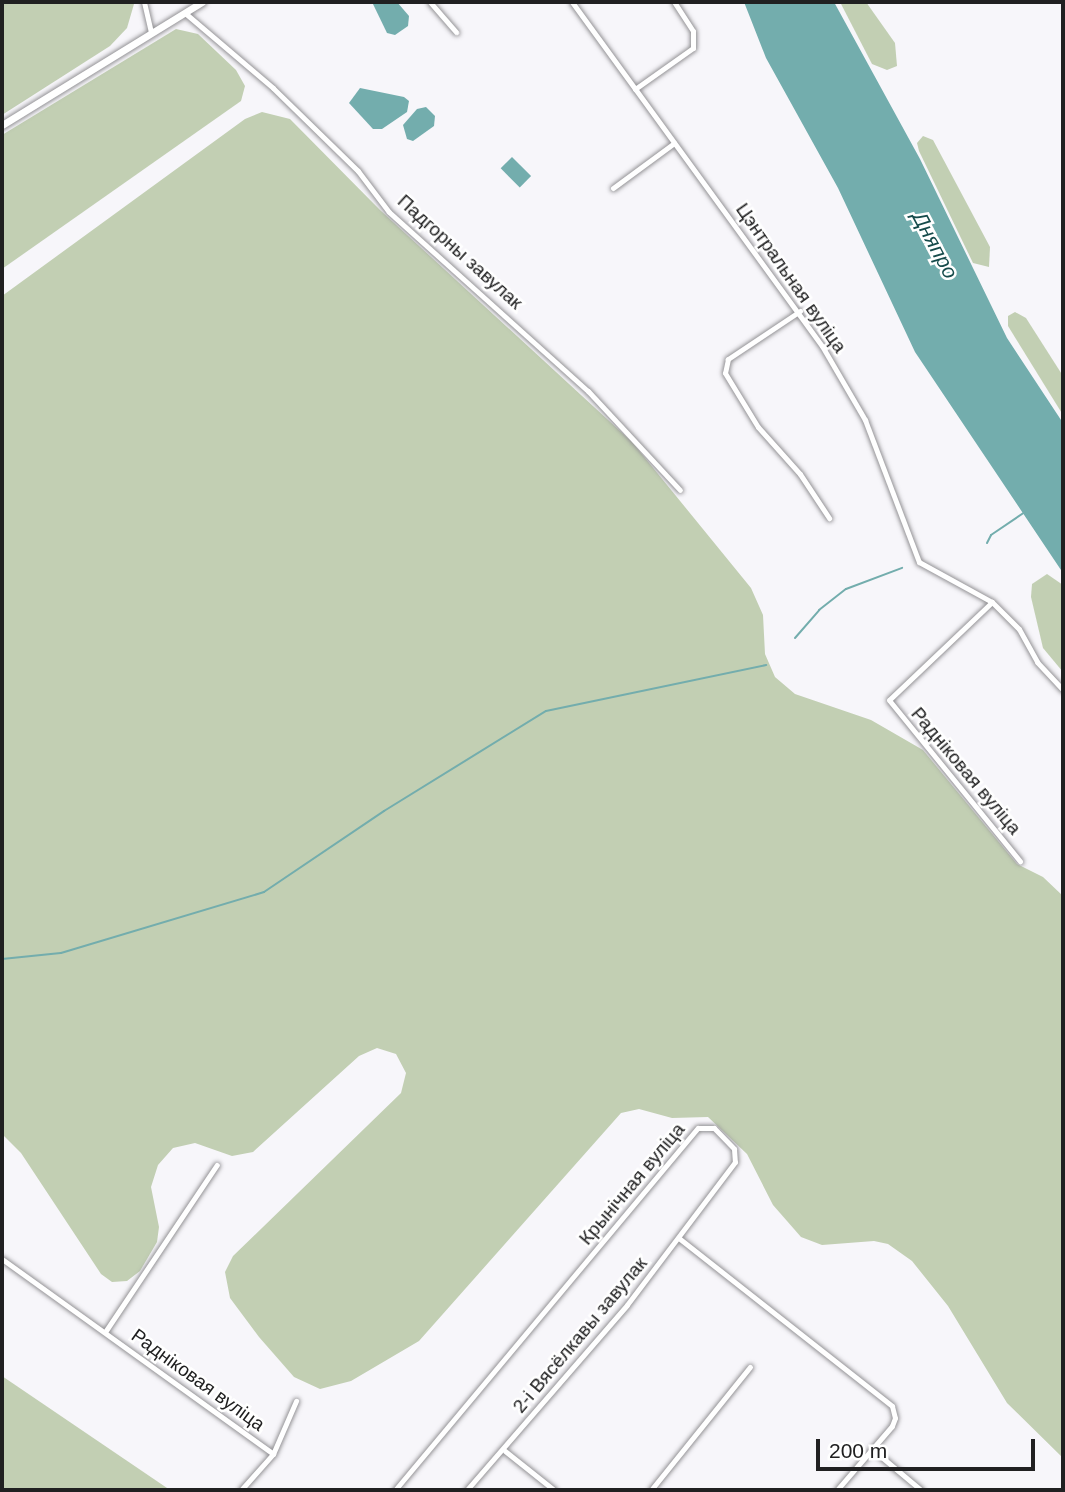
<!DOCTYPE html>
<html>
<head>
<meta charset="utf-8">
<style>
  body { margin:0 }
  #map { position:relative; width:1065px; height:1492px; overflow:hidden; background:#f7f6fa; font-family:Helvetica,sans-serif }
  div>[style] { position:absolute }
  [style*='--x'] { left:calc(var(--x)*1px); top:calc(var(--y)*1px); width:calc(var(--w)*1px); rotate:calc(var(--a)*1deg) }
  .green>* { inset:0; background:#c2cfb3 }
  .water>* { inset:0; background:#73adad; transform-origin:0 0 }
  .stream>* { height:2px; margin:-1px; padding:0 1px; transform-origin:1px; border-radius:1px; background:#73adad }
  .roads { filter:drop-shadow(0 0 2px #949396) drop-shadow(0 0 2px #949396) }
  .minor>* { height:5px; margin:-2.5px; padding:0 2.5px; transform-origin:2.5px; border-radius:2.5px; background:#fff }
  .tertiary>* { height:7px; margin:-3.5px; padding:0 3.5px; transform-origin:3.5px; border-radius:3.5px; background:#fff }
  span { translate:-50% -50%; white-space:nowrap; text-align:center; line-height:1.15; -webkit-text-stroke:5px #fff; paint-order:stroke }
  .street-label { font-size:19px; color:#202021 }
  .water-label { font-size:21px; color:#164b4b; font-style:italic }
  .frame { position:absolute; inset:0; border:4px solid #202021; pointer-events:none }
  .scale { position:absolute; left:816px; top:1439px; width:219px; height:32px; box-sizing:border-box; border:4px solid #202021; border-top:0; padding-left:9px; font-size:21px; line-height:24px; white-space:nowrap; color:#202021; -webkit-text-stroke:5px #fff; paint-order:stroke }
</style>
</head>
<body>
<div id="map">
  <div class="green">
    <i style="clip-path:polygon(2px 2px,134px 2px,134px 4px,127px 28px,110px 46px,2px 115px)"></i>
    <i style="clip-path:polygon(840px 2px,866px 2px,895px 43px,897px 66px,887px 70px,872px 64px)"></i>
    <i style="clip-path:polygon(176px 29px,198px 34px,236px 70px,245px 86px,241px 101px,2px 269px,2px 135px)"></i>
    <i style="clip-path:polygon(262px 112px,290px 119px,380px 210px,632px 442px,751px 588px,763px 615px,765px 654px,775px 677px,795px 694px,871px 720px,923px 750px,1017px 864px,1043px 877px,1063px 896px,1063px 1458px,1007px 1403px,948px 1306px,912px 1261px,888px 1244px,874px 1241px,822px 1245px,801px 1237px,773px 1205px,747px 1154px,708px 1117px,672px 1118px,639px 1109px,621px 1113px,419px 1341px,351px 1381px,320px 1389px,294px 1377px,259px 1337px,230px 1298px,225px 1272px,233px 1256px,401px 1093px,406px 1073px,396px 1054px,377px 1048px,359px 1056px,253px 1152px,232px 1156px,195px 1143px,173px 1148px,158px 1165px,151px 1187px,159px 1227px,157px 1242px,140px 1271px,127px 1281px,112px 1282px,101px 1274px,21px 1153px,2px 1134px,2px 296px,245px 119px)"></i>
    <i style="clip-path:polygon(923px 136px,933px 140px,990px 247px,989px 267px,973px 263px,919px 151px,917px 143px)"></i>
    <i style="clip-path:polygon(1015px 312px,1026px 318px,1063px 376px,1063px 415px,1008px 326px,1008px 316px)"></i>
    <i style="clip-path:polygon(1047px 574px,1063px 585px,1063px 672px,1043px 648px,1031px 597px,1032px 584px)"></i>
    <i style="clip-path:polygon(2px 1376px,170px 1490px,2px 1490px)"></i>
  </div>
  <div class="water">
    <i style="clip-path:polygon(372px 2px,397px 2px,409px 16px,408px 26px,395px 35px,387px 33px)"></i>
    <i style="clip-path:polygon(744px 2px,834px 2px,920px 159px,1007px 338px,1063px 423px,1063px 573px,915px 352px,838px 188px,766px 58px)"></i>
    <i style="clip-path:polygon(360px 88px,404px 97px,409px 101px,407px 112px,382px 129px,373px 129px,349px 103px)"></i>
    <i style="clip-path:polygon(426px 107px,435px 116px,434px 126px,413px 141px,407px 139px,403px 125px,417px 109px)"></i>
    <i style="left:512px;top:157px;width:27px;height:16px;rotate:45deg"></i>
  </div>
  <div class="stream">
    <i style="--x:987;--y:543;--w:9;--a:-63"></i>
    <i style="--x:991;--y:535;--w:41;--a:-34.1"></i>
    <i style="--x:795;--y:638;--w:37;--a:-49"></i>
    <i style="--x:819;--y:610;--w:34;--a:-38"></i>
    <i style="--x:846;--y:589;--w:60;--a:-20.6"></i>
    <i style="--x:2;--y:959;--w:59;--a:-5.8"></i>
    <i style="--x:61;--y:953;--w:212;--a:-16.7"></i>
    <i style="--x:264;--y:892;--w:145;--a:-34"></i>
    <i style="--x:384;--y:811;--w:190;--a:-31.7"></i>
    <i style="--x:546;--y:711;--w:225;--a:-11.8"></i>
  </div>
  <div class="roads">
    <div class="minor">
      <i style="--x:144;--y:2;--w:32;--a:77"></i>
      <i style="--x:430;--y:2;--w:40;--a:49"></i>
      <i style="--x:572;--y:2;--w:425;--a:54"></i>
      <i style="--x:822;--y:346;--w:86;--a:59.8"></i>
      <i style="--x:865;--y:420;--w:152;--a:69.2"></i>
      <i style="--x:919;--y:562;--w:83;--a:28.7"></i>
      <i style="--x:992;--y:602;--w:38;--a:45"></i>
      <i style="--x:1019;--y:629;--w:38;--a:61"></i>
      <i style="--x:1037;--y:662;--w:38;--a:47"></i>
      <i style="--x:185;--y:13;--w:116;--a:40.4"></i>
      <i style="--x:273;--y:88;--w:119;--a:44.3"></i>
      <i style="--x:358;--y:171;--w:51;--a:52.9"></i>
      <i style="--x:389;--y:212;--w:268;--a:42"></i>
      <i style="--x:588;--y:391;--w:135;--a:47.1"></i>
      <i style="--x:635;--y:89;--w:71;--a:-35.3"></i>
      <i style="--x:693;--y:48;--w:17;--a:-90"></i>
      <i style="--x:693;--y:31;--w:35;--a:-123"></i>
      <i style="--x:613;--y:188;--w:76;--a:-36.4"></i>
      <i style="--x:800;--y:311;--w:87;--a:146.3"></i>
      <i style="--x:728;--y:359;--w:14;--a:102"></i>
      <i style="--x:725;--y:373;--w:63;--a:58.6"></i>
      <i style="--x:758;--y:427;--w:63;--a:48.2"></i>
      <i style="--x:800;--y:474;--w:53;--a:56.6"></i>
      <i style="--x:992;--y:602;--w:142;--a:136.4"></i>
      <i style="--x:889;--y:700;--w:208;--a:50.9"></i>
      <i style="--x:680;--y:1239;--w:270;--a:38.2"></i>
      <i style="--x:892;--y:1406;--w:12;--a:76"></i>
      <i style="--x:895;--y:1418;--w:9;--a:111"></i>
      <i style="--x:892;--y:1426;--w:84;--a:130.7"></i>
      <i style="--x:2;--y:1259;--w:334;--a:35.7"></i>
      <i style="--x:105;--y:1332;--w:201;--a:-56.2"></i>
      <i style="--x:872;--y:1449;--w:64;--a:39.9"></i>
      <i style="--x:505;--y:1451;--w:63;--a:38.5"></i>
      <i style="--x:241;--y:1490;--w:48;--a:-48.4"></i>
      <i style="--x:273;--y:1454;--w:58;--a:-66.5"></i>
      <i style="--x:395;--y:1490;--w:472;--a:-50.1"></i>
      <i style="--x:698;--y:1128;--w:16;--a:0"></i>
      <i style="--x:714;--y:1128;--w:29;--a:46"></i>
      <i style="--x:734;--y:1149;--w:13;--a:86"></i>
      <i style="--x:735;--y:1162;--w:179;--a:127.1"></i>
      <i style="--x:627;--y:1305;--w:245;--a:130.9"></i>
      <i style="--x:651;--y:1490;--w:158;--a:-51.2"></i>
    </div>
    <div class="tertiary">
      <i style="--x:2;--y:125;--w:235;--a:-31.6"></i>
    </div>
  </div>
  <div class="street-label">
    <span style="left:460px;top:252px;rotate:42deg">Падгорны завулак</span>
    <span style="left:791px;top:278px;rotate:55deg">Цэнтральная вуліца</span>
    <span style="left:966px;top:771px;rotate:50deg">Радніковая вуліца</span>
    <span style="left:632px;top:1184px;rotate:-50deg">Крынічная вуліца</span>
    <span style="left:580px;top:1335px;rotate:-50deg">2-і Вясёлкавы завулак</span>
    <span style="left:198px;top:1380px;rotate:36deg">Радніковая вуліца</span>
  </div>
  <div class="water-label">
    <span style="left:935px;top:245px;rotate:62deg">Дняпро</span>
  </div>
  <div class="frame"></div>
  <div class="scale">200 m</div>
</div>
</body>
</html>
